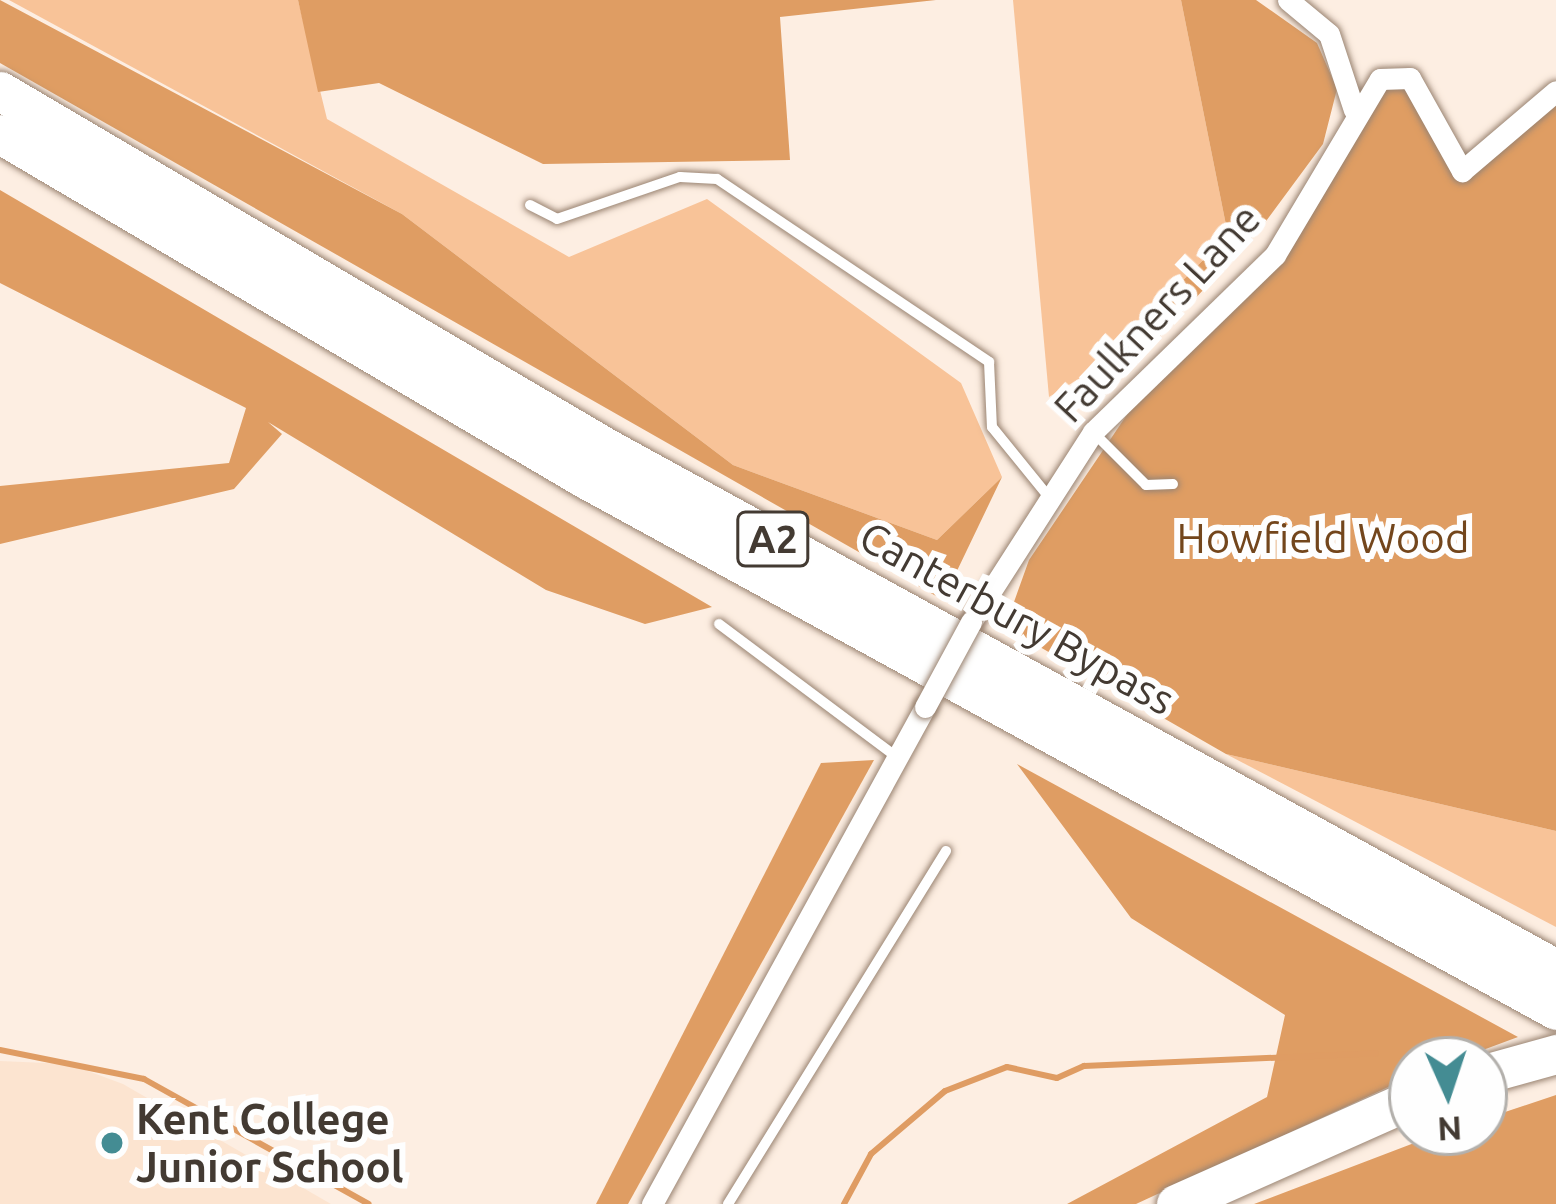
<!DOCTYPE html>
<html>
<head>
<meta charset="utf-8">
<style>
  body { margin:0 }
  #map { position:relative; width:1556px; height:1204px; overflow:hidden; background:#fdeee2; font-family:Ubuntu,sans-serif }
  div>[style] { position:absolute }
  [style*='--x'] { left:calc(var(--x)*1px); top:calc(var(--y)*1px); width:calc(var(--w)*1px); rotate:calc(var(--a)*1deg) }
  .built>* { inset:0; background:#fce4d0 }
  .green>* { inset:0; background:#f8c398 }
  .forest>* { inset:0; background:#df9d63 }
  .stream>* { height:6px; margin:-3px; padding:0 3px; transform-origin:3px; border-radius:3px; background:#df9c63 }
  .roads { filter:drop-shadow(0 0 3px #9a8472) drop-shadow(0 0 3px #9a8472) }
  .lane>* { height:10px; margin:-5px; padding:0 5px; transform-origin:5px; border-radius:5px; background:#fff }
  .street>* { height:21px; margin:-10.5px; padding:0 10.5px; transform-origin:10.5px; border-radius:10.5px; background:#fff }
  .highway>* { height:39px; margin:-19.5px; padding:0 19.5px; transform-origin:19.5px; border-radius:19.5px; background:#fff }
  .bridges { filter:drop-shadow(0 0 3px #9a8472) drop-shadow(0 0 3px #9a8472) }
  .street-bridge>* { height:21px; margin:-10.5px; padding:0 10.5px; transform-origin:10.5px; border-radius:10.5px; background:#fff }
  .dots>* { width:33px; height:33px; translate:-50% -50%; box-sizing:border-box; border:6px solid #fefefe; border-radius:50% }
  span { translate:-50% -50%; white-space:nowrap; text-align:center; line-height:1.15; -webkit-text-stroke:12px #fefefe; paint-order:stroke }
  .shield-label span { padding:3px 9px; background:#fefefe; border:3px solid; border-radius:9px; -webkit-text-stroke-width:0 }
  .shield-label { font-size:39px; color:#433a32; font-weight:700 }
  .street-label { font-size:42px; color:#433a32 }
  .park-label { font-size:42px; color:#73461c }
  .poi-label { font-size:42px; color:#433a32; font-weight:700 }
  .left { translate:0 -50%; text-align:left }
  .north { position:absolute; left:1388px; top:1036px; width:120px; height:120px; box-sizing:border-box; background:#fefefe; border:3px solid #b3b0ac; border-radius:50%; rotate:177deg; font-size:33px; font-weight:700; line-height:48px; text-align:center; color:#433a32 }
  .north::after { content:''; display:block; margin:auto; width:42px; height:54px; background:#448c93; clip-path:polygon(50% 0,100% 100%,50% 72%,0 100%) }
</style>
</head>
<body>
<div id="map">
  <div class="built">
    <i style="clip-path:polygon(0 1061px,69px 1064px,123px 1084px,331px 1204px,0 1204px)"></i>
  </div>
  <div class="green">
    <i style="clip-path:polygon(9px 0,298px 0,327px 119px,569px 257px,707px 199px,961px 383px,1002px 477px,937px 540px,733px 465px,402px 214px)"></i>
    <i style="clip-path:polygon(1013px 0,1181px 0,1228px 235px,1095px 369px,1049px 397px)"></i>
    <i style="clip-path:polygon(1226px 754px,1556px 831px,1556px 927px)"></i>
  </div>
  <div class="forest">
    <i style="clip-path:polygon(0 0,402px 214px,733px 465px,937px 540px,1002px 477px,943px 600px,0 63px)"></i>
    <i style="clip-path:polygon(298px 0,936px 0,780px 17px,790px 160px,543px 164px,379px 83px,318px 92px)"></i>
    <i style="clip-path:polygon(1181px 0,1256px 0,1317px 43px,1337px 89px,1323px 144px,1261px 228px,1092px 409px,1095px 369px,1228px 235px)"></i>
    <i style="clip-path:polygon(1410px 78px,1462px 170px,1556px 91px,1556px 831px,1226px 754px,1005px 627px,1029px 560px,1147px 385px,1275px 255px,1380px 79px)"></i>
    <i style="clip-path:polygon(0 190px,712px 607px,645px 624px,546px 590px,268px 422px,282px 434px,234px 489px,0 544px,0 486px,229px 463px,246px 408px,0 283px)"></i>
    <i style="clip-path:polygon(874px 760px,628px 1204px,596px 1204px,821px 763px)"></i>
    <i style="clip-path:polygon(1017px 764px,1518px 1037px,1456px 1060px,1412px 1060px,1412px 1076px,1136px 1204px,1067px 1204px,1267px 1097px,1285px 1015px,1131px 918px)"></i>
    <i style="clip-path:polygon(1556px 1095px,1556px 1204px,1254px 1204px,1443px 1132px,1484px 1132px,1484px 1119px)"></i>
  </div>
  <div class="stream">
    <i style="--x:0;--y:1050;--w:147;--a:11.4"></i>
    <i style="--x:144;--y:1079;--w:257;--a:29.1"></i>
    <i style="--x:844;--y:1204;--w:57;--a:-61.6"></i>
    <i style="--x:871;--y:1154;--w:97;--a:-40.4"></i>
    <i style="--x:945;--y:1091;--w:66;--a:-21.2"></i>
    <i style="--x:1007;--y:1067;--w:51;--a:12.4"></i>
    <i style="--x:1057;--y:1078;--w:30;--a:-24"></i>
    <i style="--x:1084;--y:1066;--w:292;--a:-2.5"></i>
  </div>
  <div class="roads">
    <div class="lane">
      <i style="--x:530;--y:205;--w:30;--a:27"></i>
      <i style="--x:557;--y:219;--w:130;--a:-18.9"></i>
      <i style="--x:680;--y:177;--w:37;--a:3"></i>
      <i style="--x:717;--y:179;--w:328;--a:33.9"></i>
      <i style="--x:989;--y:362;--w:65;--a:87.4"></i>
      <i style="--x:992;--y:427;--w:89;--a:50.9"></i>
      <i style="--x:1093;--y:432;--w:75;--a:45"></i>
      <i style="--x:1146;--y:485;--w:27;--a:-2"></i>
      <i style="--x:719;--y:624;--w:224;--a:36.8"></i>
      <i style="--x:728;--y:1204;--w:415;--a:-58.3"></i>
    </div>
    <div class="street">
      <i style="--x:1288;--y:0;--w:53;--a:39.7"></i>
      <i style="--x:1329;--y:34;--w:80;--a:71.8"></i>
      <i style="--x:971;--y:622;--w:226;--a:-57.3"></i>
      <i style="--x:1093;--y:432;--w:254;--a:-44.2"></i>
      <i style="--x:1275;--y:255;--w:205;--a:-59.2"></i>
      <i style="--x:1380;--y:79;--w:30;--a:-2"></i>
      <i style="--x:1410;--y:78;--w:107;--a:60.8"></i>
      <i style="--x:1462;--y:171;--w:123;--a:-40.4"></i>
      <i style="--x:652;--y:1204;--w:567;--a:-61.22"></i>
    </div>
    <div class="highway">
      <i style="--x:0;--y:91;--w:702;--a:30.47"></i>
      <i style="--x:605;--y:447;--w:1085;--a:28.76"></i>
      <i style="--x:0;--y:134;--w:678;--a:30.5"></i>
      <i style="--x:584;--y:478;--w:1108;--a:28.69"></i>
      <i style="--x:1484;--y:1074;--w:75;--a:-15.5"></i>
      <i style="--x:1176;--y:1204;--w:258;--a:-24"></i>
    </div>
  </div>
  <div class="bridges">
    <div class="street-bridge">
      <i style="--x:925;--y:707;--w:97;--a:-61.6"></i>
    </div>
  </div>
  <div class="dots">
    <i style="left:112px;top:1143px;background:#448c93"></i>
  </div>
  <div class="shield-label">
    <span style="left:773px;top:539px">A2</span>
  </div>
  <div class="street-label">
    <span style="left:1157px;top:313px;rotate:-47deg">Faulkners Lane</span>
    <span style="left:1017px;top:618px;rotate:29deg">Canterbury Bypass</span>
  </div>
  <div class="park-label">
    <span style="left:1323px;top:538px">Howfield Wood</span>
  </div>
  <div class="poi-label">
    <span class="left" style="left:136px;top:1143px">Kent College<br>Junior School</span>
  </div>
  <div class="north">N</div>
</div>
</body>
</html>
